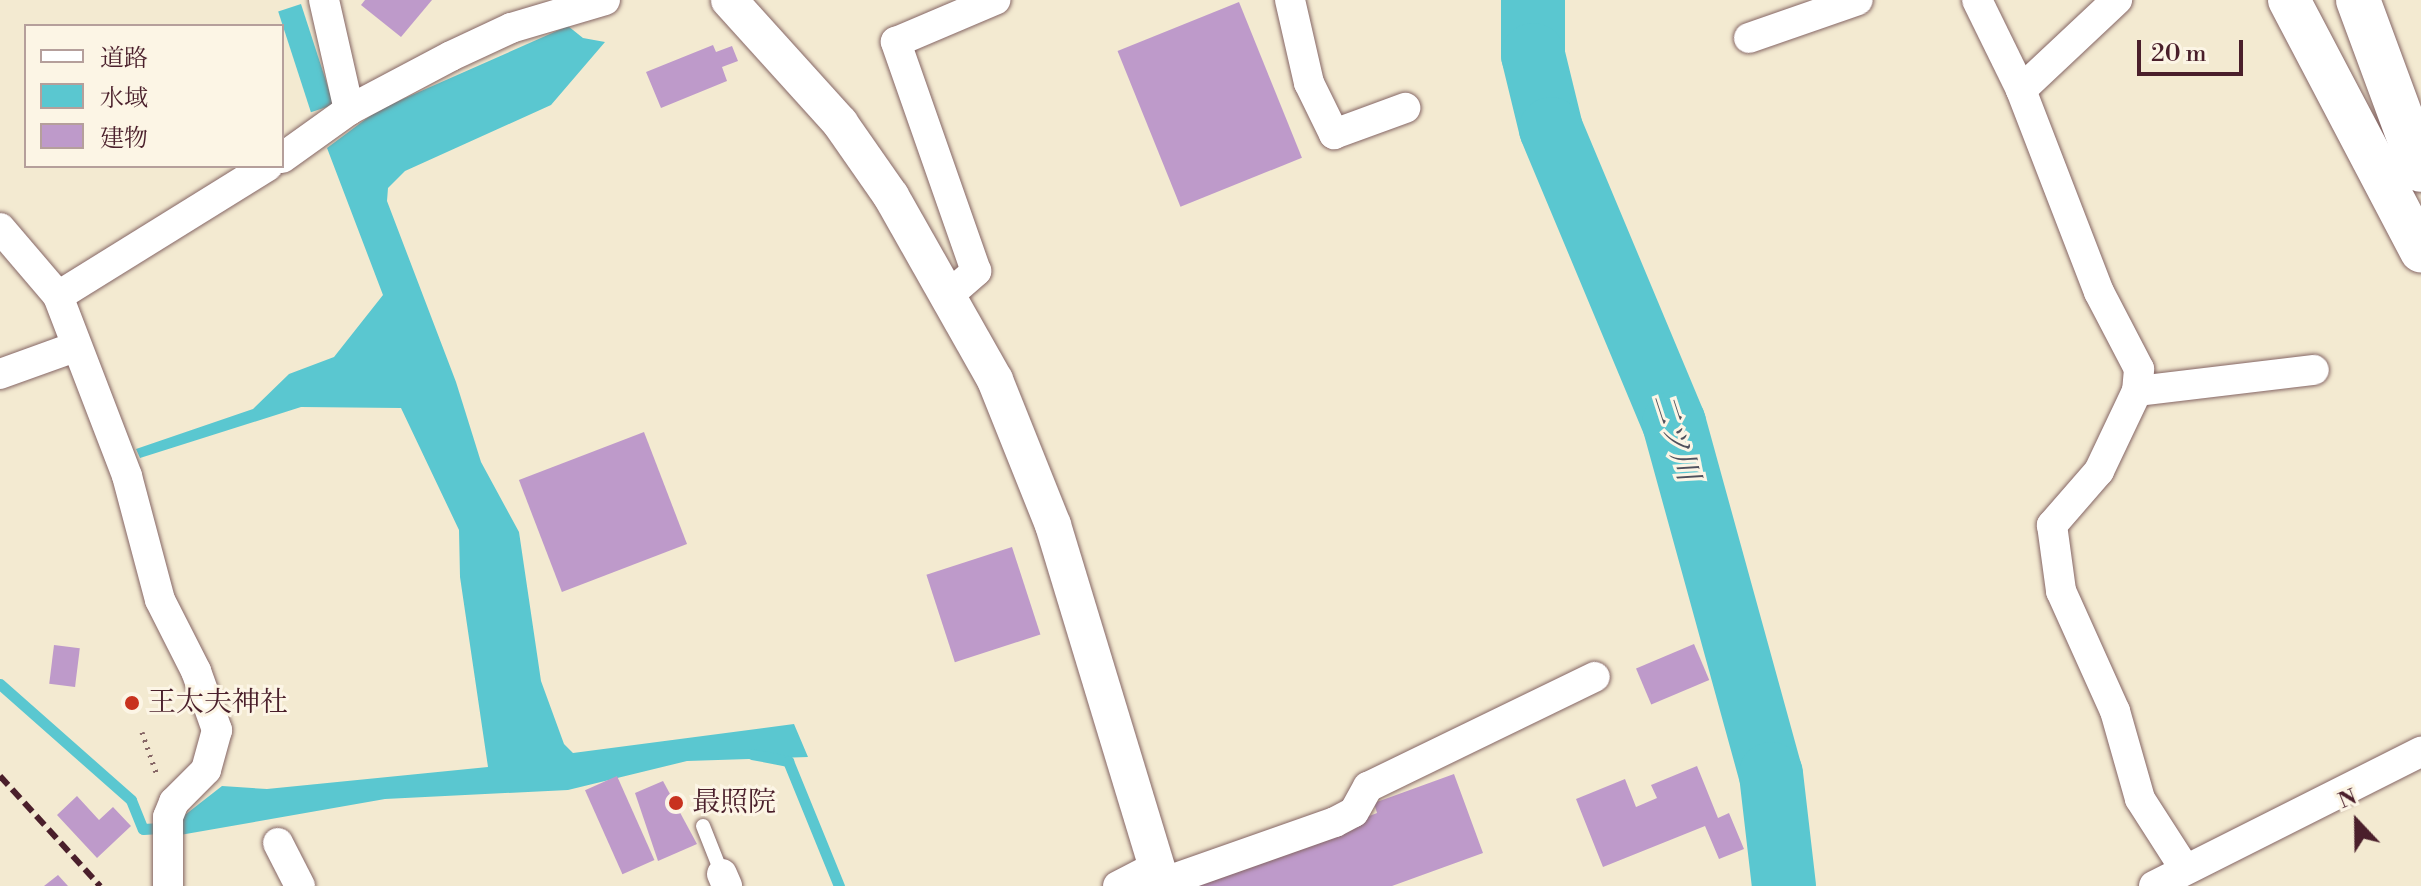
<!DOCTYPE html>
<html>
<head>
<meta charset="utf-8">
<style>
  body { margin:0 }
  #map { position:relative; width:2421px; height:886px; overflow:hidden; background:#f3ead1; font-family:"Libre Bodoni","Noto Serif JP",serif }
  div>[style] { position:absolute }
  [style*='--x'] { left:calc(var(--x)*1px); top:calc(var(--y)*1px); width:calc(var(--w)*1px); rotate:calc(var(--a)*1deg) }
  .water>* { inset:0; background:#5ac7d0; transform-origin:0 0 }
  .stream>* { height:11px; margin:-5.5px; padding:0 5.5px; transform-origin:5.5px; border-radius:5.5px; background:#5ac7d0 }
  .river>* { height:64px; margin:-32px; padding:0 32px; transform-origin:32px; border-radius:32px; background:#5ac7d0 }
  .building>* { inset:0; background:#be9aca; transform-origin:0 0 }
  .path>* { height:5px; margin-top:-2.5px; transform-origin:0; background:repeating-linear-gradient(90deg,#856665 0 2px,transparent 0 8px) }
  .roads { filter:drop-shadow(0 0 2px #856665) drop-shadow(0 0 2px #856665) }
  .service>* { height:14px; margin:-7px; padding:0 7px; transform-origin:7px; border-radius:7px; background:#fff }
  .minor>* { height:30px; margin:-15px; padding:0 15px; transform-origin:15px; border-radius:15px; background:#fff }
  .tertiary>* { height:36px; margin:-18px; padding:0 18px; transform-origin:18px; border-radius:18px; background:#fff }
  .secondary>* { height:42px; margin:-21px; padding:0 21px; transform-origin:21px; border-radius:21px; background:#fff }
  .motorway>* { height:44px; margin:-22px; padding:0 22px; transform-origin:22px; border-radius:22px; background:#fff }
  .rail>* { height:6px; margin-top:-3px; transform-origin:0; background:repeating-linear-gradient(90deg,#4a1f2b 0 12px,transparent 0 18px) }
  .dots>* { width:22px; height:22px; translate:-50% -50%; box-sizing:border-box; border:4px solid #fcf5e5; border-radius:50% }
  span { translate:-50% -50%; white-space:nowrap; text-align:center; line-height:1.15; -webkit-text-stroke:6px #fcf5e5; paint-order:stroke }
  .poi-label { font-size:28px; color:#4a1f2b }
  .left { translate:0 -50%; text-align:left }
  .water-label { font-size:30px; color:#4f515d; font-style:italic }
  .legend { position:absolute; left:24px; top:24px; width:260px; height:144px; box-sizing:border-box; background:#fcf5e5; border:2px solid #b59f9b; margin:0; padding:10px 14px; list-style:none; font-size:24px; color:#4a1f2b }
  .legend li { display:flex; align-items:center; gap:16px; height:40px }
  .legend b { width:40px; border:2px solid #b59f9b }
  .north { position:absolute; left:2317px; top:782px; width:80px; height:80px; -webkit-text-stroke:6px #fcf5e5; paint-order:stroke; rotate:338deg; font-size:22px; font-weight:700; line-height:32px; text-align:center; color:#4a1f2b }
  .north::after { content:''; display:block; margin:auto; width:28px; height:36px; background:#4a1f2b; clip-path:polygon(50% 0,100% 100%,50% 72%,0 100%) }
  .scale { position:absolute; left:2137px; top:40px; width:106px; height:36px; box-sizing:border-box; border:4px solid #4a1f2b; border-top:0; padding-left:10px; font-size:24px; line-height:28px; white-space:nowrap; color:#4a1f2b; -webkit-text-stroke:6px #fcf5e5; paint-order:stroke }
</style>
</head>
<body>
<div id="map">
  <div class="water">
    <i style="left:301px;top:4px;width:106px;height:24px;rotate:72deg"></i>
    <i style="clip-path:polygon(568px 26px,583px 38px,605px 42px,551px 105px,405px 171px,388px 188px,387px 201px,456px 382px,481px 462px,519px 532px,541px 681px,564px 744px,573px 753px,794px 724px,808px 757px,687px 761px,568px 790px,385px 799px,180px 835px,181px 818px,222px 786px,267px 789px,488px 767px,460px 577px,459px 530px,401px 408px,301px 407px,140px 458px,136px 449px,253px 409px,289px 374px,334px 357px,383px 295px,327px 148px,378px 110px)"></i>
  </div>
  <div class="stream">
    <i style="--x:0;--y:684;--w:175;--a:41.5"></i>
    <i style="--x:131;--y:800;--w:31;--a:68"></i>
    <i style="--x:143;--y:829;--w:22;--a:-3"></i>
    <i style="--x:752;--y:754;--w:37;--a:11"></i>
    <i style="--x:788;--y:761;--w:135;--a:67.8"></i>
  </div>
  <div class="river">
    <i style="--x:1533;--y:0;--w:55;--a:90"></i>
    <i style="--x:1533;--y:55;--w:76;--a:76.3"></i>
    <i style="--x:1551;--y:129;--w:319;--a:67.3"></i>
    <i style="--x:1674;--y:423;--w:364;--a:74.6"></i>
    <i style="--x:1771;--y:774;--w:113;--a:83.4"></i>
  </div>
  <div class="building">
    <i style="clip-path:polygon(365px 0,432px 0,401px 37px,361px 5px)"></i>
    <i style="left:1239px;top:2px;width:168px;height:131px;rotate:68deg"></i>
    <i style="clip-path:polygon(713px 45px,716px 52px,732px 46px,738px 61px,722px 67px,727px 81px,661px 108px,646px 72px)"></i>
    <i style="left:644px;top:432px;width:120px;height:134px;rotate:69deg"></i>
    <i style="left:1012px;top:547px;width:92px;height:90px;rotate:72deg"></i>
    <i style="left:1694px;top:644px;width:39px;height:63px;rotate:67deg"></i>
    <i style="left:54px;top:645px;width:26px;height:39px;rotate:7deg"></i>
    <i style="clip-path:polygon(1697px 766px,1718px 818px,1729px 813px,1744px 849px,1719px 859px,1705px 826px,1603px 867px,1576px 799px,1625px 779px,1636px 807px,1657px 798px,1651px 785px)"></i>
    <i style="clip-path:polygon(1454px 774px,1483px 853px,1392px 886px,1192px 886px,1377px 813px,1374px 803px)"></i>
    <i style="left:617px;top:776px;width:92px;height:35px;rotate:66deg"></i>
    <i style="clip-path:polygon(663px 781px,697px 844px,658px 861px,635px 793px)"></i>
    <i style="clip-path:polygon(77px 796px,99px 820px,113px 807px,131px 826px,97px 858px,57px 815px)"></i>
    <i style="clip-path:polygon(58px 875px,68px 886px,44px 886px)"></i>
  </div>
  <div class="path">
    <i style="--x:142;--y:732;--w:46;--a:70.8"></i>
  </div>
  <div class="roads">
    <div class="service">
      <i style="--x:703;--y:826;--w:52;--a:68.4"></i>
    </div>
    <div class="minor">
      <i style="--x:324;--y:0;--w:113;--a:77.2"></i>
      <i style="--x:1290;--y:0;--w:85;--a:77.1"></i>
      <i style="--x:1309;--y:83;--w:57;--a:63.9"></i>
      <i style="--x:1334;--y:134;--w:76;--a:-20.1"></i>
      <i style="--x:1977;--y:0;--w:100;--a:63.9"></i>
      <i style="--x:2021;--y:90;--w:217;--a:68.9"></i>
      <i style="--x:2099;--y:292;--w:87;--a:62.5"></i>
      <i style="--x:2139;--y:369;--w:22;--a:95"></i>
      <i style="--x:2137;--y:391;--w:89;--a:115.4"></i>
      <i style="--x:2099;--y:471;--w:72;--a:131"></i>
      <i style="--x:2052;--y:525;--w:67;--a:82.2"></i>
      <i style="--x:2061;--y:591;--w:132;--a:65.8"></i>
      <i style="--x:2115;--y:711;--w:91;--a:74.1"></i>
      <i style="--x:2140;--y:799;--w:83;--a:57.3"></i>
      <i style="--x:1749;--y:38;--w:115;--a:-19.2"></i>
      <i style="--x:2021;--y:90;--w:132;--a:-43.2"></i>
      <i style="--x:282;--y:158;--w:82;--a:-35.6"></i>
      <i style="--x:349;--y:110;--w:115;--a:-27.9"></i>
      <i style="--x:451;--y:56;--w:66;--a:-25"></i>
      <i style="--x:511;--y:28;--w:98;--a:-16.6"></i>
      <i style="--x:0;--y:228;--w:89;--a:49.5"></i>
      <i style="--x:58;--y:296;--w:193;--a:69"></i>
      <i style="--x:127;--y:476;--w:128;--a:75.1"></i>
      <i style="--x:160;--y:600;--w:80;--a:63.1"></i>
      <i style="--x:196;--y:671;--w:63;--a:70.4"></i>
      <i style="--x:217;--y:730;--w:41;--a:105.4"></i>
      <i style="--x:206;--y:770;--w:45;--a:135"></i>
      <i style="--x:174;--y:802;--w:16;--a:112"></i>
      <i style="--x:168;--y:817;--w:69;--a:90"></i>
      <i style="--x:950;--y:294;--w:35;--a:-41"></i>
      <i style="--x:976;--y:271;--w:243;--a:-109.3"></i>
      <i style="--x:896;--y:42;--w:108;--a:-23"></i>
      <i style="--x:58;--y:296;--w:247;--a:-31.8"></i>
      <i style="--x:0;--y:374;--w:80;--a:-19.8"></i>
      <i style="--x:2137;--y:391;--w:178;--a:-6.8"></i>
      <i style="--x:278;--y:843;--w:48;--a:62.9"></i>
      <i style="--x:722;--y:874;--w:13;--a:67"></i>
      <i style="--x:1162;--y:883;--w:183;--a:-19.4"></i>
      <i style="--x:1335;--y:822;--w:21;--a:-28"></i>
      <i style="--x:1354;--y:812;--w:29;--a:-61"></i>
      <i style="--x:1368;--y:787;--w:252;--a:-25.9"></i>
      <i style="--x:1118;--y:886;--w:44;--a:-27.1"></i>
      <i style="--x:2154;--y:886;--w:299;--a:-26.7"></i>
    </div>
    <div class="tertiary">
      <i style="--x:729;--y:0;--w:166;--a:47.9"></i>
      <i style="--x:840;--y:123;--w:89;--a:55.1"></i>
      <i style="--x:891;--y:196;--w:211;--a:60.5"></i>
      <i style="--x:995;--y:380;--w:156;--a:68.2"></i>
      <i style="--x:1053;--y:525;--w:377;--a:73.1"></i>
    </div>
    <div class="secondary">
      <i style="--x:2289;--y:0;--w:284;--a:62.3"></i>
    </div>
    <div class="motorway">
      <i style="--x:2358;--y:0;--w:181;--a:69.7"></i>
    </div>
  </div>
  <div class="rail">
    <i style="--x:0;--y:776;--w:149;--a:47.7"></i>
  </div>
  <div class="dots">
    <i style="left:132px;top:703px;background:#c8321e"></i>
    <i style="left:676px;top:803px;background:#c8321e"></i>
  </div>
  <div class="poi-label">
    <span class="left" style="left:148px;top:703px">王太夫神社</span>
    <span class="left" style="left:692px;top:803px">最照院</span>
  </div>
  <div class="water-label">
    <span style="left:1675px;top:437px;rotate:72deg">二ツ川</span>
  </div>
  <ul class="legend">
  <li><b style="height:10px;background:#fff"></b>道路</li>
  <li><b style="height:22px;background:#5ac7d0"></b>水域</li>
  <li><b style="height:22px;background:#be9aca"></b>建物</li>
  </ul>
  <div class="north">N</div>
  <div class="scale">20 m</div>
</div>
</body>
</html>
